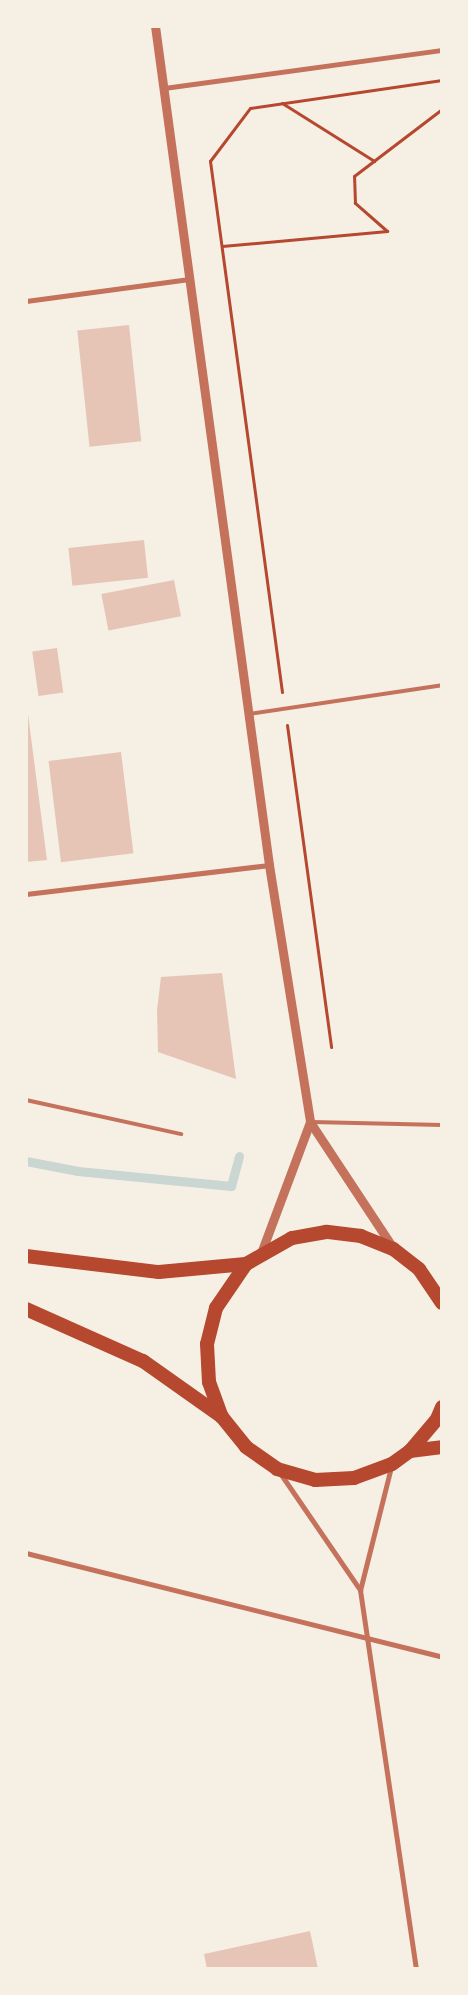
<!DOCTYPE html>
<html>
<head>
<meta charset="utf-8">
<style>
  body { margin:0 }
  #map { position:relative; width:468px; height:1995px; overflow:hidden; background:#f6efe4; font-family:"Alegreya Sans",sans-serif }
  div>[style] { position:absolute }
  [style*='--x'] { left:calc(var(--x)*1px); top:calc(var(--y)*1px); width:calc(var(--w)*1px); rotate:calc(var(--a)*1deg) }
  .stream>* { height:9px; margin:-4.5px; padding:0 4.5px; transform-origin:4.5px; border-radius:4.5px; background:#c9d6d2 }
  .building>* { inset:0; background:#e6c5b7; transform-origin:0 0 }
  .path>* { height:3px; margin:-1.5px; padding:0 1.5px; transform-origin:1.5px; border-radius:1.5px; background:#b5482f }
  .service>* { height:4px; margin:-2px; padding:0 2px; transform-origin:2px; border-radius:2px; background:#c5725c }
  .minor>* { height:5px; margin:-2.5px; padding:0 2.5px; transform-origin:2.5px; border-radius:2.5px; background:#c5725c }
  .tertiary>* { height:9px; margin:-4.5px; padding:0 4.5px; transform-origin:4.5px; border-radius:4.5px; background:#c5725c }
  .trunk>* { height:14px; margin:-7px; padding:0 7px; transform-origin:7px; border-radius:7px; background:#b5482f }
  span { translate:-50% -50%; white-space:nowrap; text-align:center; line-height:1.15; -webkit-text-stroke:5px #f6efe4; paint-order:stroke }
  .frame { position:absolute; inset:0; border:28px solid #f6efe4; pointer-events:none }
</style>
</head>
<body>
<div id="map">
  <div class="stream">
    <i style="--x:26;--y:1161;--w:53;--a:10.9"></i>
    <i style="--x:78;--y:1171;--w:154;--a:5.6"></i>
    <i style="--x:231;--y:1186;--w:31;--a:-75"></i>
  </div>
  <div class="building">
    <i style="left:129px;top:325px;width:117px;height:52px;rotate:84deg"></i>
    <i style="left:144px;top:540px;width:38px;height:76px;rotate:84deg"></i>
    <i style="left:174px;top:580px;width:37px;height:74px;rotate:79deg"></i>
    <i style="left:57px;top:648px;width:45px;height:25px;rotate:82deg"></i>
    <i style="clip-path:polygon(26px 699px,47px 860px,26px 862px)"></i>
    <i style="left:121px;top:752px;width:102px;height:73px;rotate:83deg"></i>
    <i style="clip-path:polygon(222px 973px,236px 1079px,158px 1052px,157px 1010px,161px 977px)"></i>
    <i style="clip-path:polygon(310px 1931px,318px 1969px,207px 1969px,204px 1954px)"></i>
  </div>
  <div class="path">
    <i style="--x:282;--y:103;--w:109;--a:32.2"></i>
    <i style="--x:222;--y:246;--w:166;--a:-5.2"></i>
    <i style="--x:387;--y:231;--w:43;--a:-138.8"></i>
    <i style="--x:355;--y:203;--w:27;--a:-92"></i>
    <i style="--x:354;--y:176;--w:111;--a:-37.3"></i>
    <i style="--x:282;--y:692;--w:536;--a:-97.72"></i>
    <i style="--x:210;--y:161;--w:66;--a:-53"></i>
    <i style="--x:250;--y:108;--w:194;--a:-8.3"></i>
    <i style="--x:287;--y:725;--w:325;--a:82.2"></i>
  </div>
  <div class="service">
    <i style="--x:249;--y:714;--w:195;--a:-8.5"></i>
    <i style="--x:26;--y:1100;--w:159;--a:12.4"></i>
    <i style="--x:312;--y:1122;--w:130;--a:1.3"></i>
  </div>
  <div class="minor">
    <i style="--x:164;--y:88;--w:281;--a:-7.8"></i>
    <i style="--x:26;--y:301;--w:163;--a:-7.7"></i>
    <i style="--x:26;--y:894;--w:245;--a:-6.8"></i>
    <i style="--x:391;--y:1467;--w:127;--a:104.1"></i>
    <i style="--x:360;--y:1590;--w:383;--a:81.6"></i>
    <i style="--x:280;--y:1473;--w:142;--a:55.6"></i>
    <i style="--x:26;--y:1553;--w:429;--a:14"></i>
  </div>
  <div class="tertiary">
    <i style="--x:155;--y:26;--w:847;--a:82.26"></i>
    <i style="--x:269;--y:865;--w:260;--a:80.9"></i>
    <i style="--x:310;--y:1122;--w:151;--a:56.6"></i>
    <i style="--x:261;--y:1253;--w:140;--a:-69.5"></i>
  </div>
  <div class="trunk">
    <i style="--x:26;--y:1256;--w:134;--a:6.9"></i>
    <i style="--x:159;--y:1272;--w:87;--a:-5.3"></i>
    <i style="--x:442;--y:1303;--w:41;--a:-124.1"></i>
    <i style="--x:419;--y:1269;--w:33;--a:-142"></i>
    <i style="--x:393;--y:1249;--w:35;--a:-158"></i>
    <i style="--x:361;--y:1236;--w:35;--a:-173"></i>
    <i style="--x:326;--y:1232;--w:35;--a:170"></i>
    <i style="--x:292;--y:1238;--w:53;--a:150.5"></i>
    <i style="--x:246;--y:1264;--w:53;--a:124.3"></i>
    <i style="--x:216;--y:1308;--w:37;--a:104"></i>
    <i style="--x:207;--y:1344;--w:38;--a:87"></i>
    <i style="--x:209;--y:1382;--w:37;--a:70"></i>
    <i style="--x:222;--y:1417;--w:38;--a:51"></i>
    <i style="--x:246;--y:1447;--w:38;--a:35"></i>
    <i style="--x:277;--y:1469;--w:40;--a:16"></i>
    <i style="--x:315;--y:1480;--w:39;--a:-3"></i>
    <i style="--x:354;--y:1478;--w:40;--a:-20.2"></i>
    <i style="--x:392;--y:1464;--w:22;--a:-36"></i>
    <i style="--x:410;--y:1451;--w:42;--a:-49.8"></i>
    <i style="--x:437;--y:1419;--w:13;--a:-67"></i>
    <i style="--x:26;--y:1309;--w:128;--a:24"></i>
    <i style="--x:143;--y:1361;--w:97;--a:35.3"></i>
    <i style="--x:410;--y:1451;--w:32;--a:-7"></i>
  </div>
  <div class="frame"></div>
</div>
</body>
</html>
